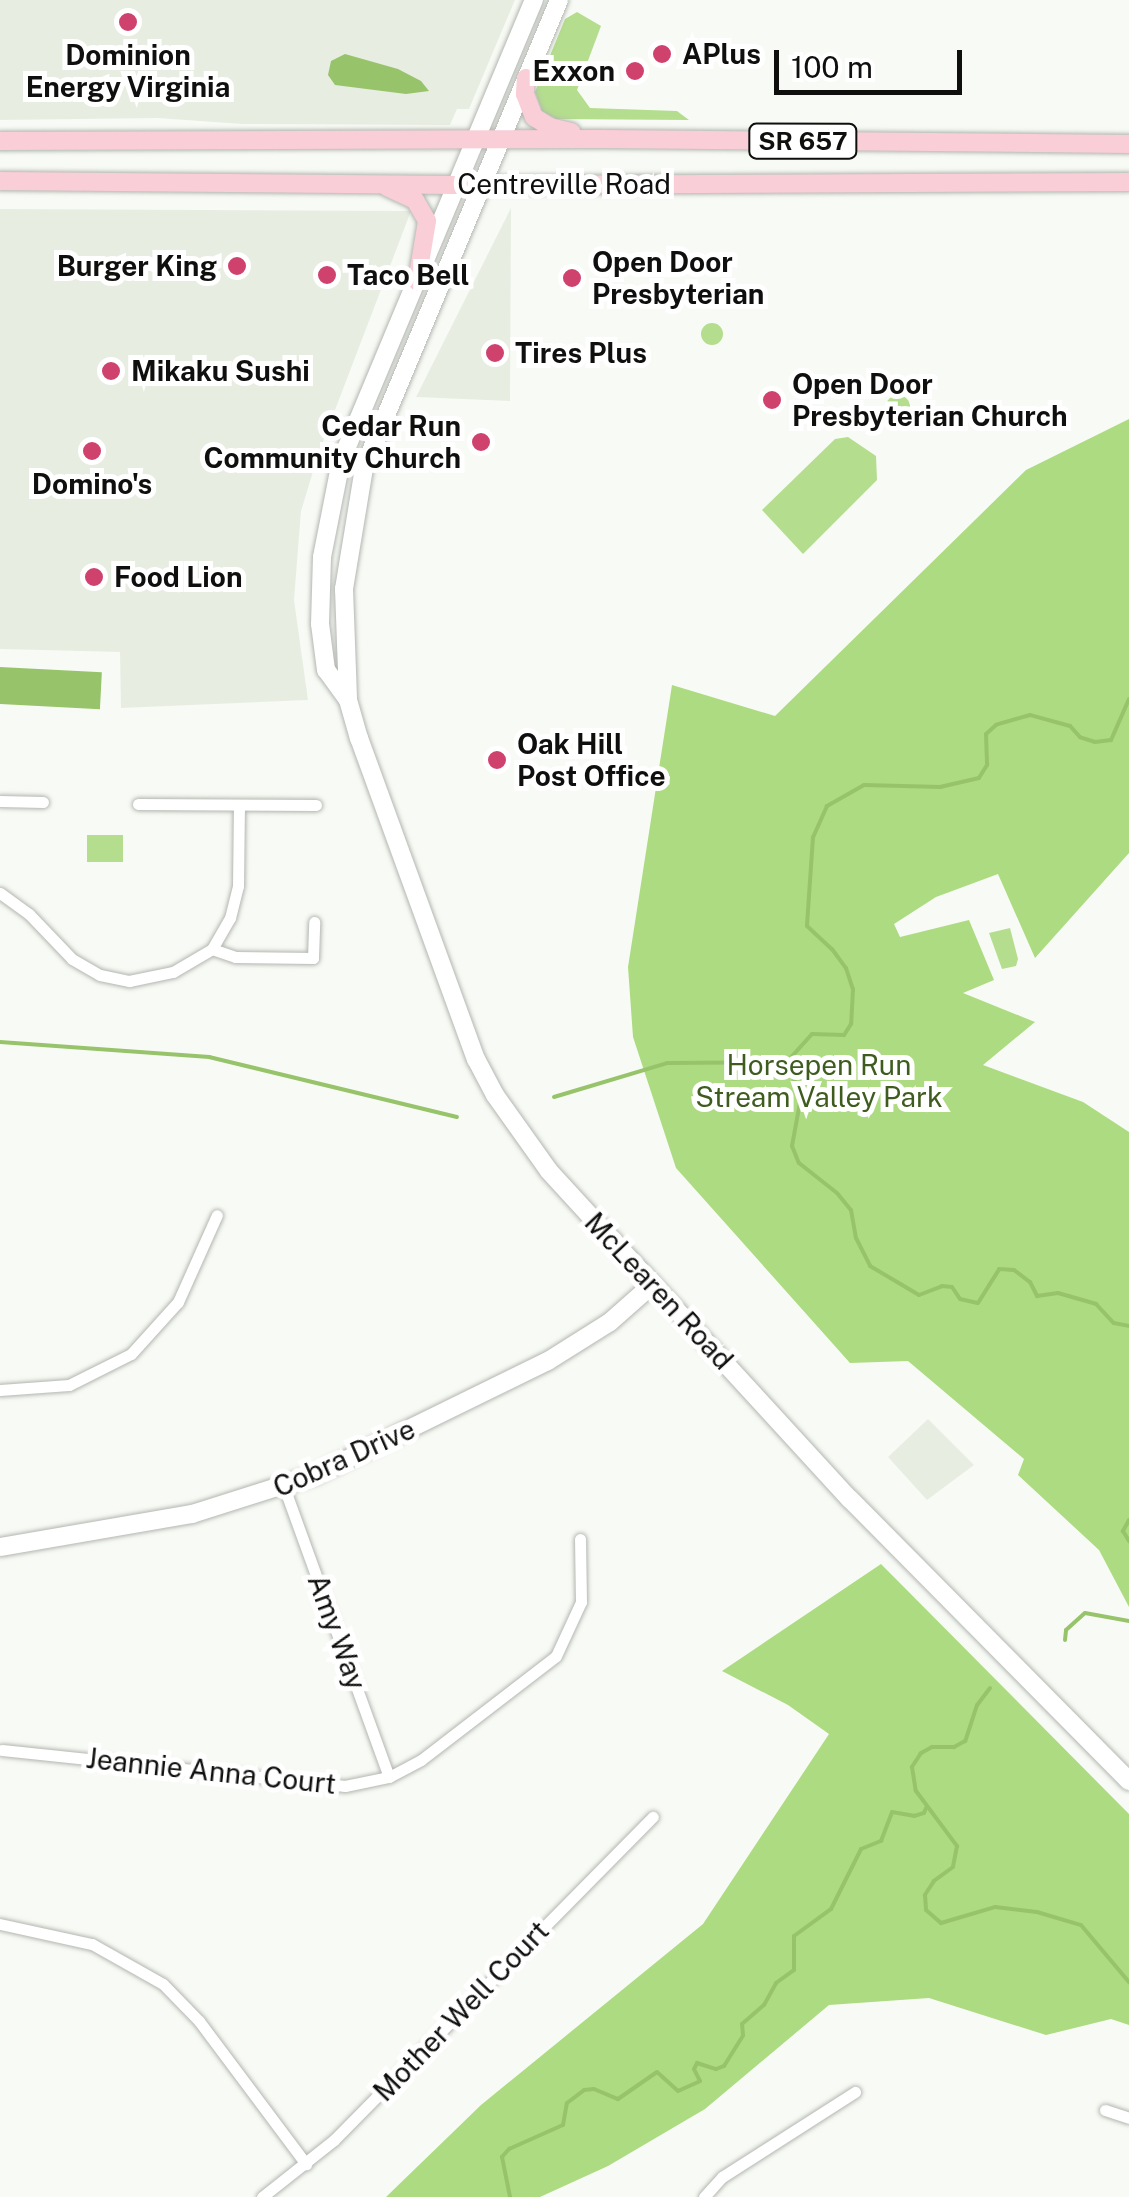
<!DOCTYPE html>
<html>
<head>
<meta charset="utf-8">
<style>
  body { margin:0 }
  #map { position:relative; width:1129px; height:2197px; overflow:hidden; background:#f8fbf5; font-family:"Public Sans",sans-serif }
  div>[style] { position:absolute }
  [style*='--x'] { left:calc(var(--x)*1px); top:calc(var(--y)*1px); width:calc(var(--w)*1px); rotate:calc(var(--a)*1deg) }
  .built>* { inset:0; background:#e8ede2 }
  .green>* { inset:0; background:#b4dd8e; transform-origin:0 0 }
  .round { border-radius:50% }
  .forest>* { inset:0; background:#addb81 }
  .water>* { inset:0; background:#97c46b; transform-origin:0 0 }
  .stream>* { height:4px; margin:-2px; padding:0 2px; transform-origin:2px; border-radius:2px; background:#97c46b }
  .roads { filter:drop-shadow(0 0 2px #b3b6b1) drop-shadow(0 0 2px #b3b6b1) }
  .street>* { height:11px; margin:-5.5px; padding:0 5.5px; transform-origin:5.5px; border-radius:5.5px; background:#fff }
  .secondary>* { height:18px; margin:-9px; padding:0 9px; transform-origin:9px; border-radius:9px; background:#fff }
  .primary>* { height:18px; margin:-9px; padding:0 9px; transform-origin:9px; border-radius:9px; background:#f9ced7 }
  .dots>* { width:28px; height:28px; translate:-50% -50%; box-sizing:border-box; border:5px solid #fff; border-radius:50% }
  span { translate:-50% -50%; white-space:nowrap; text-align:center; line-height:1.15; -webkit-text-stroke:10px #fff; paint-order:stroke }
  .shield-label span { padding:2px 8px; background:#fff; border:2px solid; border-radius:8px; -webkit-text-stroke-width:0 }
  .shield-label { font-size:25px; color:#0f100e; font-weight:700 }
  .poi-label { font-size:28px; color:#0f100e; font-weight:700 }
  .left { translate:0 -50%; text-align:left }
  .right { translate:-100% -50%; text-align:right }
  .street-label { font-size:28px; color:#0f100e }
  .park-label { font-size:28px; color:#3f5c1f }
  .scale { position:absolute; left:774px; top:50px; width:188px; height:45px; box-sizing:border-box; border:5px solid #0f100e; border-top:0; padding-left:12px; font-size:30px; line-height:35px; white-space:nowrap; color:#0f100e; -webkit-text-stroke:8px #fff; paint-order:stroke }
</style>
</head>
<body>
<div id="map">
  <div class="built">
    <i style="clip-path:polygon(0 0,515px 0,469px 109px,457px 109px,450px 125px,242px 124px,158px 118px,0 120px)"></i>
    <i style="clip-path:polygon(511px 208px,510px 401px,416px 397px)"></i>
    <i style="clip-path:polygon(0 209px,411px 211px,319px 452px,301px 511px,294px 600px,308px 700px,121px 708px,120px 652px,0 649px)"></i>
    <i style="clip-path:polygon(928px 1419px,974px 1465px,927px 1500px,888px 1457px)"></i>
  </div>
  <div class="green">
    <i style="clip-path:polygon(577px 12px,601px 26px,577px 90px,590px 108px,677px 111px,689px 120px,556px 119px,542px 111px,535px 92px,565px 19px)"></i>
    <i class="round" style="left:701px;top:323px;width:22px;height:22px"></i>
    <i class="round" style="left:886px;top:395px;width:24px;height:24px"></i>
    <i style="clip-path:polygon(848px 437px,876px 456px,877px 480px,803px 554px,762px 510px,835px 439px)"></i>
    <i style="left:87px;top:835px;width:36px;height:27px"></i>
    <i style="clip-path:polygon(1010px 928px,1018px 959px,1016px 966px,1002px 969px,989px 933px)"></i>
  </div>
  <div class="forest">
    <i style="clip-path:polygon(1129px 419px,1129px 853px,1035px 958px,998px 874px,936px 897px,894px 924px,900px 937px,969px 920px,994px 980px,963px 993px,1035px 1022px,983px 1065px,1083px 1102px,1129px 1132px,1129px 1607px,1099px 1550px,1018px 1475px,1024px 1459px,908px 1361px,850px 1363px,676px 1168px,633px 1037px,628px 967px,672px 685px,775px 716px,1026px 470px)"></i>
    <i style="clip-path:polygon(881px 1564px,1129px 1814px,1129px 2025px,1111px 2019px,1046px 2035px,929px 1998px,829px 2005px,705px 2109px,608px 2166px,540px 2197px,386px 2197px,481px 2105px,703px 1924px,829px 1734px,788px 1705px,722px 1671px)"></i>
  </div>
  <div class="water">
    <i style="clip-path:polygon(345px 54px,398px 69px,421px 81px,429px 91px,406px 94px,335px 85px,328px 75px,331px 61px)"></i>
    <i style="left:0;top:667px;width:102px;height:37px;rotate:3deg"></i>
  </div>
  <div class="stream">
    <i style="--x:1129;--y:699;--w:45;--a:113.7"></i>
    <i style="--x:1111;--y:740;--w:16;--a:173"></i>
    <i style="--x:1095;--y:742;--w:16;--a:-162"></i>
    <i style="--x:1080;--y:737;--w:15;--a:-132"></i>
    <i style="--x:1070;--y:726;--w:41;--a:-164.6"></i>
    <i style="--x:1030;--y:715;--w:35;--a:164"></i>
    <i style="--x:996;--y:725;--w:13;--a:138"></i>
    <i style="--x:986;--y:734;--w:31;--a:88"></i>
    <i style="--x:987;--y:765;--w:15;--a:122"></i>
    <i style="--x:979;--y:778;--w:39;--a:167"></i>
    <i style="--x:941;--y:787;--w:77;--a:-178.5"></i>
    <i style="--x:864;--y:785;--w:43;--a:150.4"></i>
    <i style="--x:827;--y:806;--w:34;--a:114"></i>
    <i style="--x:813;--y:837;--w:89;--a:93.9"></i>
    <i style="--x:807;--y:926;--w:34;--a:43"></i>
    <i style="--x:832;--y:949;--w:24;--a:54"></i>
    <i style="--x:846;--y:968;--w:22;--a:72"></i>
    <i style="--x:853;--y:989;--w:35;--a:93"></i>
    <i style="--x:851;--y:1024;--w:13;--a:122"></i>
    <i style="--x:844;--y:1035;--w:32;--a:-178"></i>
    <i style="--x:812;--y:1034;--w:38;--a:132"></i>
    <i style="--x:787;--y:1062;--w:38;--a:68"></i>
    <i style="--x:801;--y:1097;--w:50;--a:100.4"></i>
    <i style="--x:792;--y:1146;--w:18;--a:68"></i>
    <i style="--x:799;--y:1163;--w:48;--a:38.3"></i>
    <i style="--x:837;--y:1193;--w:22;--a:51"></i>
    <i style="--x:851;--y:1210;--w:28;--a:80"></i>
    <i style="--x:856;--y:1238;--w:31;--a:63"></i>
    <i style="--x:870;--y:1266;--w:57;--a:30.6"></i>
    <i style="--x:919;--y:1295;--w:25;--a:-21"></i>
    <i style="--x:942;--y:1286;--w:10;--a:6"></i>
    <i style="--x:952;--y:1287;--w:14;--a:56"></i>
    <i style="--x:960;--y:1299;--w:18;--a:13"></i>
    <i style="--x:978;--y:1303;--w:40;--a:-58"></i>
    <i style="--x:999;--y:1269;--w:15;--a:4"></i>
    <i style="--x:1014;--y:1270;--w:20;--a:37"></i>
    <i style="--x:1030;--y:1282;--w:16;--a:63"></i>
    <i style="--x:1037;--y:1296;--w:21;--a:-8"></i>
    <i style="--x:1058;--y:1293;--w:40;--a:16"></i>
    <i style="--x:1096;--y:1304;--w:26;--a:47"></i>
    <i style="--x:1114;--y:1323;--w:15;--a:11"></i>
    <i style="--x:0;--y:1042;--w:210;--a:4.1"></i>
    <i style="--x:209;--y:1057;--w:255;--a:13.6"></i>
    <i style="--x:554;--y:1097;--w:118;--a:-16.7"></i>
    <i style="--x:667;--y:1063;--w:120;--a:-0.5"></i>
    <i style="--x:1129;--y:1520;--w:13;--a:119"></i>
    <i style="--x:1123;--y:1531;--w:12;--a:59"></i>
    <i style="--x:1065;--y:1640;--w:10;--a:-84"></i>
    <i style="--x:1066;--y:1630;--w:25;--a:-42"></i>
    <i style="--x:1085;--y:1613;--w:45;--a:10.3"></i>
    <i style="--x:990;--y:1688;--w:21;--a:127"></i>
    <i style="--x:977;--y:1705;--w:38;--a:108"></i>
    <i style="--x:965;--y:1741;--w:13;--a:151"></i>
    <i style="--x:954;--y:1747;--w:22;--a:180"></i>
    <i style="--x:932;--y:1747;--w:13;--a:151"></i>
    <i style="--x:921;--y:1753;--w:17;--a:123"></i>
    <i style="--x:912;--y:1767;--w:24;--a:81"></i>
    <i style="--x:916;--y:1791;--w:69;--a:53.3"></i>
    <i style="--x:957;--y:1846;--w:21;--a:101"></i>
    <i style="--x:953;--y:1867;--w:24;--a:144"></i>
    <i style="--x:934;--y:1881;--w:17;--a:123"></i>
    <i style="--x:925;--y:1895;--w:15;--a:86"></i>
    <i style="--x:926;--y:1910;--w:20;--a:41"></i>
    <i style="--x:941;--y:1923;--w:56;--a:-16.5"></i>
    <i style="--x:995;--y:1907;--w:42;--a:6.8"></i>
    <i style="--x:1037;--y:1912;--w:46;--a:16.5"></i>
    <i style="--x:1081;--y:1925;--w:75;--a:49.9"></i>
    <i style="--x:510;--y:2197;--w:41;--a:-101.3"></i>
    <i style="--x:502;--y:2157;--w:11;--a:-49"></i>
    <i style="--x:509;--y:2149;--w:59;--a:-24"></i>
    <i style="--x:563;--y:2125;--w:22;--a:-80"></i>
    <i style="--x:567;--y:2103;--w:21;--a:-37"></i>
    <i style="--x:584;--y:2090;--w:10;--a:-6"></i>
    <i style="--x:594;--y:2089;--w:26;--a:23"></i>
    <i style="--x:618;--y:2099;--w:47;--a:-34.7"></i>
    <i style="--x:657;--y:2072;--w:28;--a:42"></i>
    <i style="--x:678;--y:2091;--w:24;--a:-24"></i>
    <i style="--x:700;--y:2081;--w:13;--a:-117"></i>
    <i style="--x:694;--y:2069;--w:7;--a:-63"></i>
    <i style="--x:697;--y:2063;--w:20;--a:18"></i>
    <i style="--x:716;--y:2069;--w:9;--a:-21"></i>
    <i style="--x:724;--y:2066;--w:36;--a:-58"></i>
    <i style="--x:743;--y:2035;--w:11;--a:-95"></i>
    <i style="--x:742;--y:2024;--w:29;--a:-41"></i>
    <i style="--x:764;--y:2005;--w:25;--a:-61"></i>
    <i style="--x:776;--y:1983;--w:22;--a:-36"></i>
    <i style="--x:794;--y:1970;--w:34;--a:-90"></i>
    <i style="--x:794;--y:1936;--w:46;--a:-36.1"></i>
    <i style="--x:831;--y:1909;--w:67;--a:-63.4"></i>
    <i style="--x:861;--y:1849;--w:22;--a:-22"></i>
    <i style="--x:881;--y:1841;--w:31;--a:-69"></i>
    <i style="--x:892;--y:1812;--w:22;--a:10"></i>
    <i style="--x:914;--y:1816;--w:10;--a:-17"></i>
    <i style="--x:924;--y:1813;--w:5;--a:-68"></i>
  </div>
  <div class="roads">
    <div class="street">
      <i style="--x:0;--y:801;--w:43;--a:1.3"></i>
      <i style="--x:138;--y:804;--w:178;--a:0.3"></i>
      <i style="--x:0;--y:893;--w:36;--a:36"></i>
      <i style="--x:29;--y:914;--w:62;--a:46.3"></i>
      <i style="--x:72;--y:959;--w:32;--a:30"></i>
      <i style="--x:100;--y:975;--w:30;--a:12"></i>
      <i style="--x:129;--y:981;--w:45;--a:-11.6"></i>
      <i style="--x:173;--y:972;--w:45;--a:-30.5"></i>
      <i style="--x:212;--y:949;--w:36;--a:-60"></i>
      <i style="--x:230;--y:918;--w:33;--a:-76"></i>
      <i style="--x:238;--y:886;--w:81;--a:-89.3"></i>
      <i style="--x:212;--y:949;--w:24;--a:19"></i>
      <i style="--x:235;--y:957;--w:78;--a:0.7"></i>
      <i style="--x:313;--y:958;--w:36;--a:-88"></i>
      <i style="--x:0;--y:1390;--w:69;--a:-4.1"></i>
      <i style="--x:69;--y:1385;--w:69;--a:-26.6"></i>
      <i style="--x:131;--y:1354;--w:70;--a:-47.9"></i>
      <i style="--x:178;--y:1302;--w:95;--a:-65.9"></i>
      <i style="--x:284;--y:1487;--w:308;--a:70.1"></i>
      <i style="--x:2;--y:1750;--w:345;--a:6"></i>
      <i style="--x:345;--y:1786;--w:45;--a:-11.6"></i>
      <i style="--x:389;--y:1777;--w:36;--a:-28"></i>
      <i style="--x:421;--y:1760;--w:170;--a:-37.6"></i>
      <i style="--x:556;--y:1656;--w:60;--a:-65.2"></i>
      <i style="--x:581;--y:1602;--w:63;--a:-90.9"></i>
      <i style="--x:0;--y:1924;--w:94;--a:12.3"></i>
      <i style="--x:92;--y:1944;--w:81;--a:29.4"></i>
      <i style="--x:163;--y:1984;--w:52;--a:45.8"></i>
      <i style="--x:199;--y:2021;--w:179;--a:53.2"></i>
      <i style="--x:1105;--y:2110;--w:25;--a:18"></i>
      <i style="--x:262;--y:2197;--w:92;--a:-38.4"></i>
      <i style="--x:334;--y:2140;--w:454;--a:-45.4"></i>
      <i style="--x:704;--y:2197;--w:27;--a:-48"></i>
      <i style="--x:722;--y:2177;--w:158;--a:-32.6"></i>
    </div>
    <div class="secondary">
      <i style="--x:559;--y:0;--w:507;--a:112.62"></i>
      <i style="--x:364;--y:468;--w:123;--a:99.4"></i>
      <i style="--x:344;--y:589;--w:111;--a:87.9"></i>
      <i style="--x:348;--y:700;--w:40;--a:74"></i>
      <i style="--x:359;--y:738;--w:342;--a:70"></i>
      <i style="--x:476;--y:1059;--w:41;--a:62.2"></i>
      <i style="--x:495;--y:1095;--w:93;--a:54.6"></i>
      <i style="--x:549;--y:1171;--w:445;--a:47.5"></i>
      <i style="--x:850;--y:1499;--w:397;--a:45.3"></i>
      <i style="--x:348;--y:700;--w:37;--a:-126"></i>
      <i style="--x:326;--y:670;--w:46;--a:-97.4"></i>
      <i style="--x:320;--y:624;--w:67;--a:-88.3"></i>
      <i style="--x:322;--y:557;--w:98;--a:-78.8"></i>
      <i style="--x:341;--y:461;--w:500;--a:-67.3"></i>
      <i style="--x:0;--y:1547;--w:195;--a:-9.8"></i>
      <i style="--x:192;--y:1514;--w:129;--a:-17.6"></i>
      <i style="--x:315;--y:1475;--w:259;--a:-26.1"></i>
      <i style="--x:548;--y:1361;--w:73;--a:-32.2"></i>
      <i style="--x:610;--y:1322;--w:57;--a:-41.5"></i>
    </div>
    <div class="primary">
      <i style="--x:526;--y:78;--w:16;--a:94"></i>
      <i style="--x:525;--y:94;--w:25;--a:69"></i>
      <i style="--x:534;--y:117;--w:19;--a:32"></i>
      <i style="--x:550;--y:127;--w:22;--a:13"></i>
      <i style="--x:0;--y:141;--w:601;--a:-0.19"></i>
      <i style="--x:601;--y:139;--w:528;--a:0.54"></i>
      <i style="--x:0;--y:181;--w:485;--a:0.5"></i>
      <i style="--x:485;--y:185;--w:644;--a:-0.27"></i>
      <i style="--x:387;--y:187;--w:31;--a:25"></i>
      <i style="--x:415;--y:200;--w:24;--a:60"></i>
      <i style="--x:427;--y:221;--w:61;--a:99.5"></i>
    </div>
  </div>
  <div class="dots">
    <i style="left:128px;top:22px;background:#cf426e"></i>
    <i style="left:662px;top:54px;background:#cf426e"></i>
    <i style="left:635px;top:71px;background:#cf426e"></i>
    <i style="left:237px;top:266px;background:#cf426e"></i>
    <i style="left:327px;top:275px;background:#cf426e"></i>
    <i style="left:572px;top:278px;background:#cf426e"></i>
    <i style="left:495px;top:353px;background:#cf426e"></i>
    <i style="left:111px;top:371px;background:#cf426e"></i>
    <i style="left:772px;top:400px;background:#cf426e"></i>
    <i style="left:481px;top:442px;background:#cf426e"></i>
    <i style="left:92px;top:451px;background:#cf426e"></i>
    <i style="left:94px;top:577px;background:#cf426e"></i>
    <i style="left:497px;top:760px;background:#cf426e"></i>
  </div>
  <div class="shield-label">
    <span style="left:803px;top:141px">SR 657</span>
  </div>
  <div class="poi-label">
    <span class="left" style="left:682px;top:54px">APlus</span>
    <span style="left:128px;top:71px">Dominion<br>Energy Virginia</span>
    <span class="right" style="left:615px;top:71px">Exxon</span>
    <span class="left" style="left:592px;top:278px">Open Door<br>Presbyterian</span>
    <span class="right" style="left:217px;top:266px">Burger King</span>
    <span class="left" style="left:347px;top:275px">Taco Bell</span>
    <span class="left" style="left:515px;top:353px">Tires Plus</span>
    <span class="left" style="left:131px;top:371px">Mikaku Sushi</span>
    <span class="left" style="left:792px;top:400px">Open Door<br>Presbyterian Church</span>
    <span class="right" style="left:461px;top:442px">Cedar Run<br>Community Church</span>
    <span style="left:92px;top:484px">Domino's</span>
    <span class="left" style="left:114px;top:577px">Food Lion</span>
    <span class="left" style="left:517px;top:760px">Oak Hill<br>Post Office</span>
  </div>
  <div class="street-label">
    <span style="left:564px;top:184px">Centreville Road</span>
    <span style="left:659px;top:1291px;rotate:47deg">McLearen Road</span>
    <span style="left:344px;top:1458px;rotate:-24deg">Cobra Drive</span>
    <span style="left:337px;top:1632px;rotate:70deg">Amy Way</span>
    <span style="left:211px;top:1771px;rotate:6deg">Jeannie Anna Court</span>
    <span style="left:461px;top:2011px;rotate:-46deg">Mother Well Court</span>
  </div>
  <div class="park-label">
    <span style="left:819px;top:1081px">Horsepen Run<br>Stream Valley Park</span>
  </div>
  <div class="scale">100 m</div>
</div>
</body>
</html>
